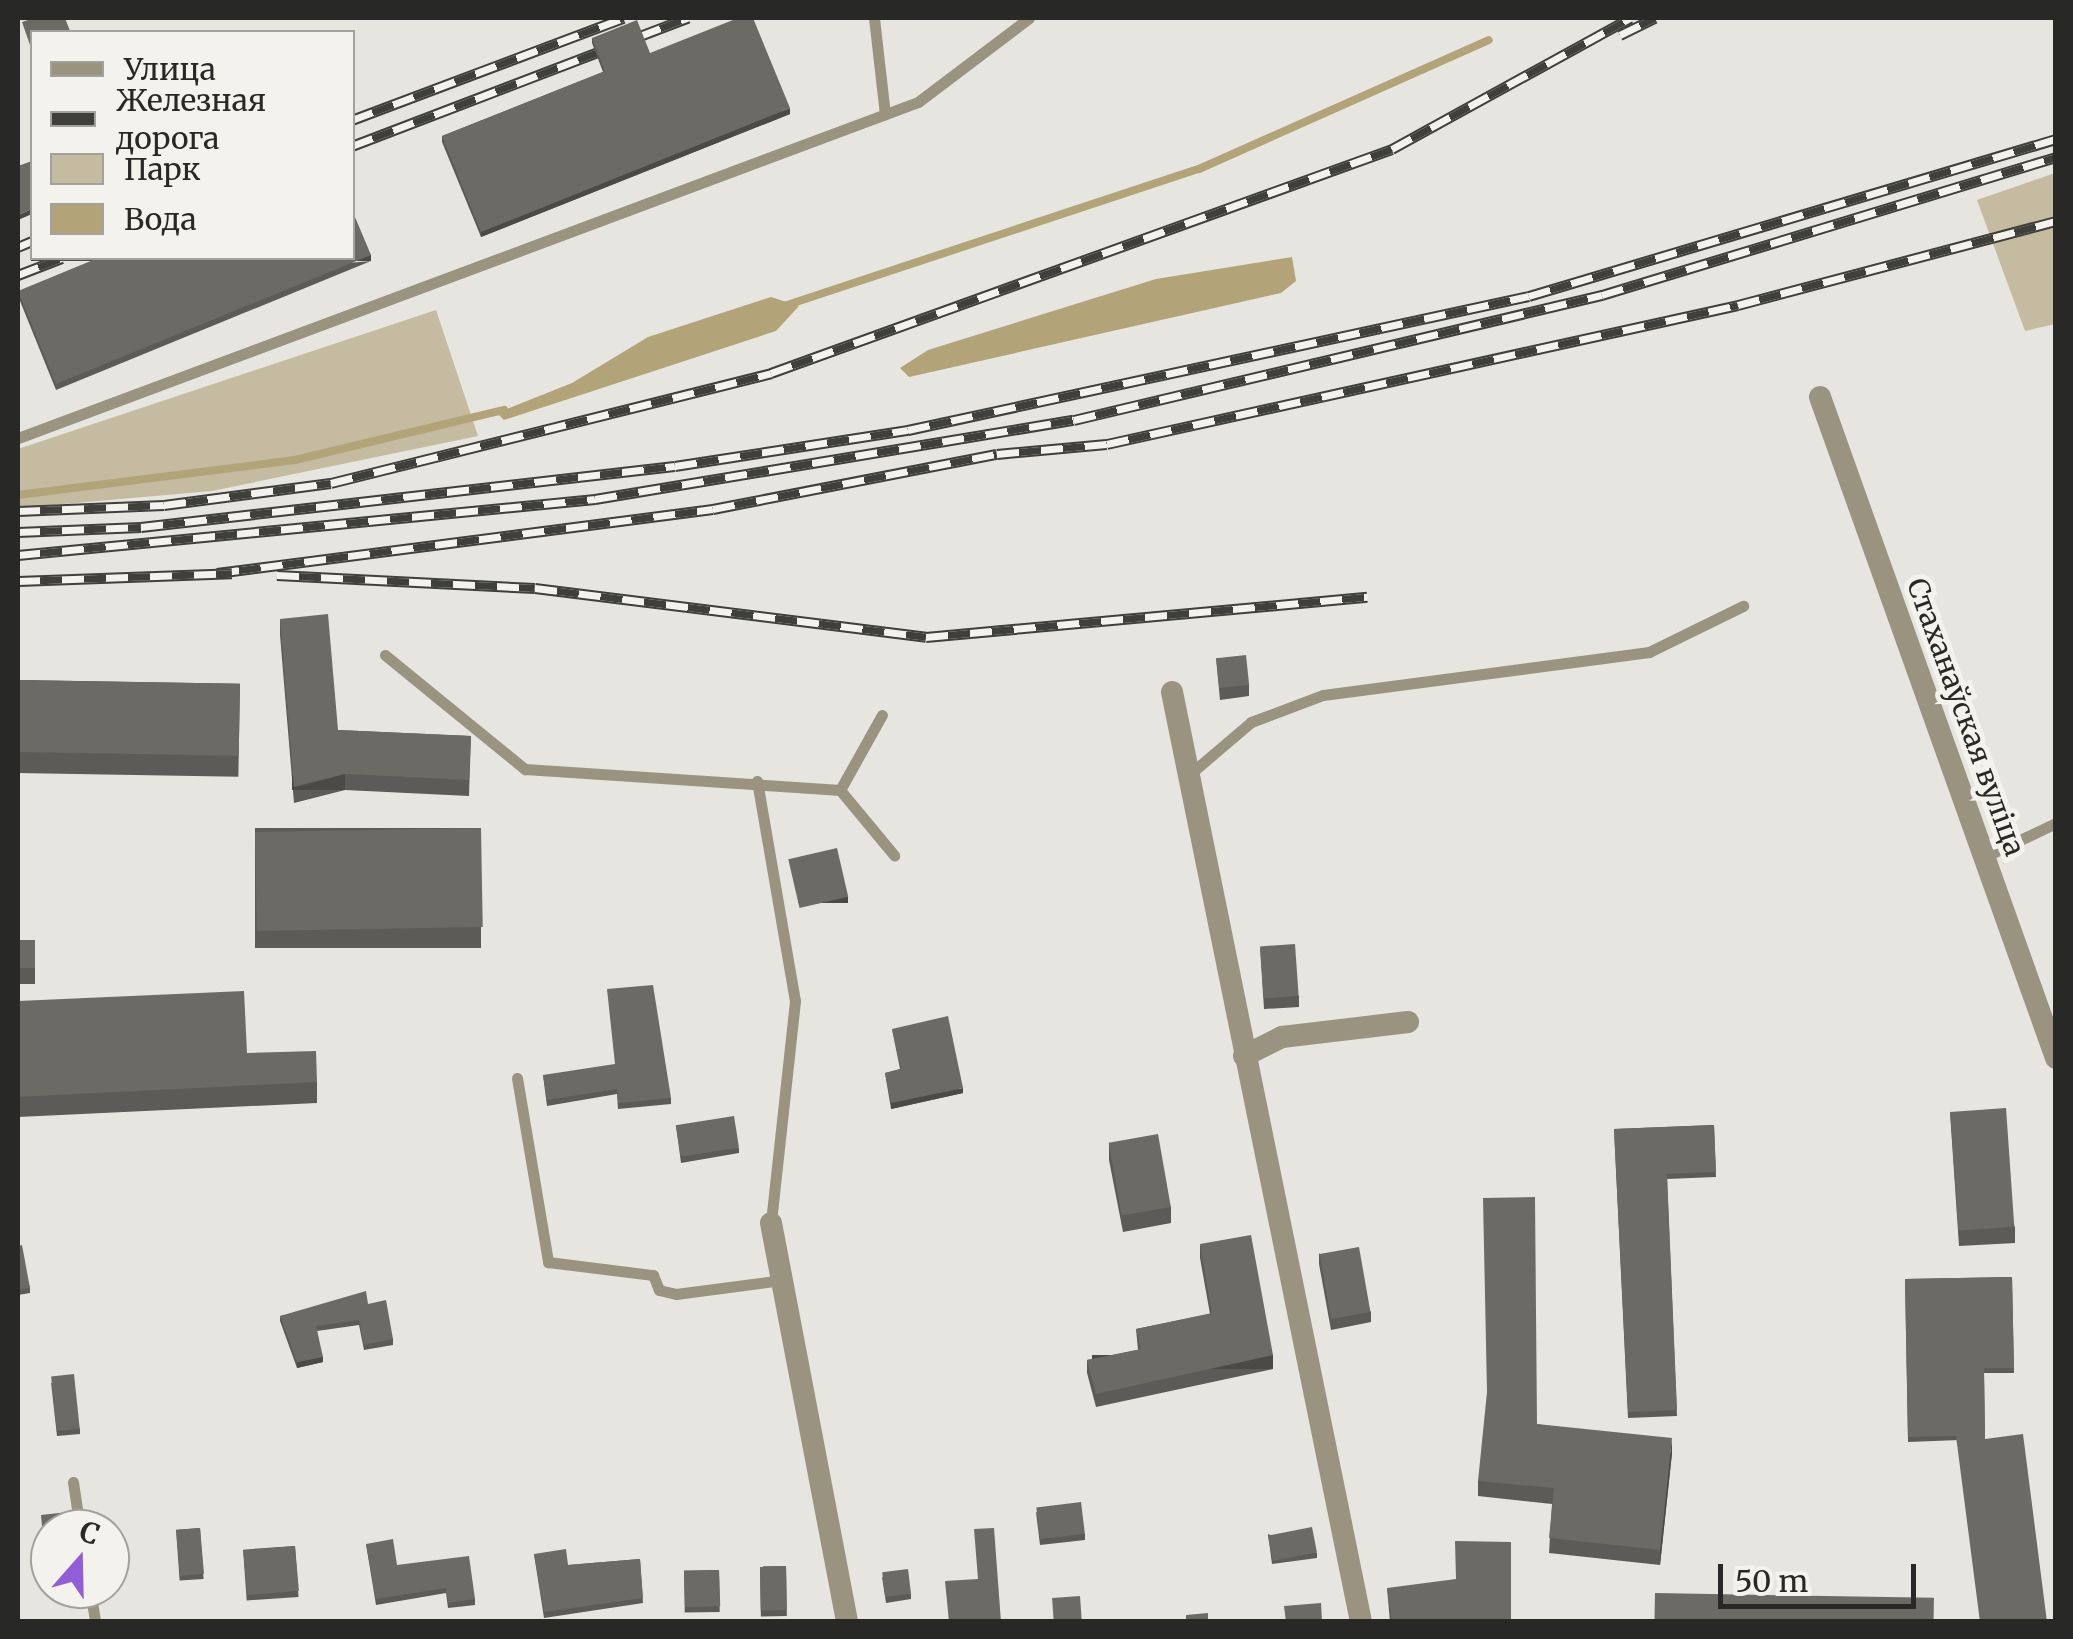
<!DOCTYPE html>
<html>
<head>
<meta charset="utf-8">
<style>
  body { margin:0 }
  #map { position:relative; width:2073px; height:1639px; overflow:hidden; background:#e7e5df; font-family:Merriweather,serif }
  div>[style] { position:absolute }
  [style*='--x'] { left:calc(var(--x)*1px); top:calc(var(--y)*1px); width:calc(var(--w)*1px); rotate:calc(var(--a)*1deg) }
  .green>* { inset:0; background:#c5bba1 }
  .water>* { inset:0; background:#b2a379 }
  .stream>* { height:8px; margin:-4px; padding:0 4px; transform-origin:4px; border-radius:4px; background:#b2a379 }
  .lane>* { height:11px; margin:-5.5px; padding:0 5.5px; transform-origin:5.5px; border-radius:5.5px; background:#999380 }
  .street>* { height:22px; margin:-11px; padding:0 11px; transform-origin:11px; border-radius:11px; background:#999380 }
  .rail>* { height:11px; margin-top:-5.5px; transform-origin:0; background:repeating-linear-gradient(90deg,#f4f2ec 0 22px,#3f3f3c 0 44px); box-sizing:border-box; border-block:2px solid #3f3f3c }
  .wall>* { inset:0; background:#5d5b57; transform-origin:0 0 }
  .shaded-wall>* { inset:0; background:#4c4a47; transform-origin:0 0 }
  .building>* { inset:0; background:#6c6a65; transform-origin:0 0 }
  span { translate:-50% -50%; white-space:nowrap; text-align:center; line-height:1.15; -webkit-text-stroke:10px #f4f2ec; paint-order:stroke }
  .street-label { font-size:28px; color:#282826 }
  .frame { position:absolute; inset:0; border:20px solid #282826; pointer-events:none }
  .legend { position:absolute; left:30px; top:30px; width:325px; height:230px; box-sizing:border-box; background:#f4f2ec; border:2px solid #a2a19d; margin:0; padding:12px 18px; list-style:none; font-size:30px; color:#282826 }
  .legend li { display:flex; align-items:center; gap:20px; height:50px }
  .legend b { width:50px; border:2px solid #a2a19d }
  .north { position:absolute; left:30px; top:1509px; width:100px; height:100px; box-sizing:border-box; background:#f4f2ec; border:2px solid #a2a19d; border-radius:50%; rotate:20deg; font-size:28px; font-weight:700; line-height:40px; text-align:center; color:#282826 }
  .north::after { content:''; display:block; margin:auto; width:35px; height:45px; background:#925ed7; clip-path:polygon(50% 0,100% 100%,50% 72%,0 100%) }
  .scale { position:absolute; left:1718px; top:1564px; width:198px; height:45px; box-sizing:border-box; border:5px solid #282826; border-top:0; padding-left:12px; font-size:30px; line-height:35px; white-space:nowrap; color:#282826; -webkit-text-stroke:8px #f4f2ec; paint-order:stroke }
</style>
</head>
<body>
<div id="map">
  <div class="green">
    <i style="clip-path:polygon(2055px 173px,2055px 324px,2025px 331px,1977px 200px)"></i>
    <i style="clip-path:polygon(436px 310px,478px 436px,212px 491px,18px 508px,18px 449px)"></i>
  </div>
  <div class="water">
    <i style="clip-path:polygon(1292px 257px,1296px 281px,1281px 293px,909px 377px,900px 368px,928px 350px,1156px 279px)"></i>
    <i style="clip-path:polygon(771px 297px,799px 306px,776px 331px,504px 420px,497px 413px,572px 383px,648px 337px)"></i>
  </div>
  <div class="stream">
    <i style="--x:784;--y:306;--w:437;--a:-18.3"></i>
    <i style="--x:1199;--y:169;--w:317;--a:-24"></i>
    <i style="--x:18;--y:495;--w:279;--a:-7.2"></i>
    <i style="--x:295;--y:460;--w:215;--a:-13.5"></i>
  </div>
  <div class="lane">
    <i style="--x:874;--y:18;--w:97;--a:83.5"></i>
    <i style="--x:18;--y:438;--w:961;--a:-20.47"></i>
    <i style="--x:918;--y:102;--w:139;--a:-37.1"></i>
    <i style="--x:385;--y:655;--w:181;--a:39.2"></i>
    <i style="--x:525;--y:769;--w:316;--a:3.8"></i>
    <i style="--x:840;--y:790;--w:85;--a:50.3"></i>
    <i style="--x:1190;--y:774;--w:80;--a:-40.4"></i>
    <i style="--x:1251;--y:722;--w:77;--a:-20.6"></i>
    <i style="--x:1323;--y:695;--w:329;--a:-7.5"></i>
    <i style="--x:1649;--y:652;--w:105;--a:-26.1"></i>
    <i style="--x:757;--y:781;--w:223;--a:80.2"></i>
    <i style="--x:795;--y:1001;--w:223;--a:96.2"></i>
    <i style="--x:840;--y:790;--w:86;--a:-60.8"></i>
    <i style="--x:1984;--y:857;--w:80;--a:-25.3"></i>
    <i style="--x:517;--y:1078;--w:187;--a:80.4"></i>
    <i style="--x:548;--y:1262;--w:106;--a:7.1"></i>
    <i style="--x:653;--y:1275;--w:16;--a:68"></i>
    <i style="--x:659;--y:1290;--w:17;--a:13"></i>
    <i style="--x:676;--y:1294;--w:108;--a:-7.5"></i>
    <i style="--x:73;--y:1482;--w:48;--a:81.5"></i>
    <i style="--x:90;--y:1589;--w:33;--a:81"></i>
  </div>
  <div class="street">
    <i style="--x:1820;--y:397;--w:702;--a:70.35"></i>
    <i style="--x:1172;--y:692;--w:949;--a:78.51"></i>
    <i style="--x:1244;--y:1056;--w:42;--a:-26.6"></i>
    <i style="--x:1282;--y:1037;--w:127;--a:-6.8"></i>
    <i style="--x:771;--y:1223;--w:406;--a:79.2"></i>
  </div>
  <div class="rail">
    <i style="--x:1620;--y:35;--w:39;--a:-26"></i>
    <i style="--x:352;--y:120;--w:290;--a:-20.6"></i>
    <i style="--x:352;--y:146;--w:360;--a:-20.9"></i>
    <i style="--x:18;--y:247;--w:15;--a:-23"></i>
    <i style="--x:18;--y:275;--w:47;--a:-21.1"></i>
    <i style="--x:18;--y:511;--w:146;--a:-2.4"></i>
    <i style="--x:164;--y:505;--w:168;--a:-7.5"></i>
    <i style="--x:331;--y:483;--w:454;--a:-14"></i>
    <i style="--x:771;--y:373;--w:660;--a:-19.83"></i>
    <i style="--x:1392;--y:149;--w:272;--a:-28.8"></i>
    <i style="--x:18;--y:532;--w:123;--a:-2.3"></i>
    <i style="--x:141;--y:527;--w:537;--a:-6.52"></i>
    <i style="--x:675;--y:466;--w:236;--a:-8.8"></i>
    <i style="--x:908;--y:430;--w:635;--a:-12.18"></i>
    <i style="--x:1529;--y:296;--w:550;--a:-16.59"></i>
    <i style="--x:18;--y:555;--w:580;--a:-5.54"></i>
    <i style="--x:595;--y:499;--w:485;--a:-9.4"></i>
    <i style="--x:1074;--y:420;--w:543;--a:-13.32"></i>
    <i style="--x:1602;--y:295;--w:475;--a:-16.9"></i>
    <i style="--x:217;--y:573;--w:500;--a:-7.35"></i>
    <i style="--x:713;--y:509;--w:289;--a:-11"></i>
    <i style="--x:997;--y:454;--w:110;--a:-5.2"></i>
    <i style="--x:1107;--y:444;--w:646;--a:-12.42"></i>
    <i style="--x:1738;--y:305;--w:329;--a:-14.8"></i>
    <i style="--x:277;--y:575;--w:258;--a:2.9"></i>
    <i style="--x:535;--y:588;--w:394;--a:7.1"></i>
    <i style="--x:926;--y:637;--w:443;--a:-5.2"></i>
    <i style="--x:18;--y:581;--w:214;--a:-2.1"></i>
  </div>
  <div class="wall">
    <i style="clip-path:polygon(592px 38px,650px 53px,790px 114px,481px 237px,442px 142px,442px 136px,603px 72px,592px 43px)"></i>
    <i style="clip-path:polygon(371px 261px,56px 390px,18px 296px,18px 291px)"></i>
    <i style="clip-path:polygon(280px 619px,338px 730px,471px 736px,469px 796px,345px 790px,294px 803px,280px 635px)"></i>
    <i style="clip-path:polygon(1216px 658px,1249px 685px,1249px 696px,1220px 700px)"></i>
    <i style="left:18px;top:680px;width:222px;height:93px;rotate:1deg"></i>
    <i style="left:481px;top:828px;width:120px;height:226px;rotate:90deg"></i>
    <i style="left:18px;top:940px;width:17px;height:44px"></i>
    <i style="clip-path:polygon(1260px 947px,1299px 996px,1299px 1007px,1264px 1009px)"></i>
    <i style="clip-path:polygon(18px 1001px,247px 1053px,317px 1082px,317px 1103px,18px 1117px)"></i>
    <i style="clip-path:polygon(892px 1029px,963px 1093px,891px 1109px,885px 1073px,900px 1069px)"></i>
    <i style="clip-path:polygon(543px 1075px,671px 1098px,671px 1104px,618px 1109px,617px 1094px,547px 1106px)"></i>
    <i style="clip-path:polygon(1950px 1112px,2015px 1227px,2015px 1243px,1959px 1246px)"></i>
    <i style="clip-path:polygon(676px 1125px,739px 1148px,739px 1153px,681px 1163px)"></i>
    <i style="clip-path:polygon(1714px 1125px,1716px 1177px,1667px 1179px,1677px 1416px,1628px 1418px,1614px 1129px)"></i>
    <i style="clip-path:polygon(1109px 1144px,1171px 1207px,1171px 1223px,1123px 1232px,1109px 1160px)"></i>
    <i style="clip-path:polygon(1200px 1244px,1273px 1369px,1096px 1407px,1087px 1373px,1087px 1360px,1138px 1350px,1136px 1329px,1210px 1314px,1200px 1258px)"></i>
    <i style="clip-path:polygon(18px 1246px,30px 1288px,30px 1293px,18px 1295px)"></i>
    <i style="clip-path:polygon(1319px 1253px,1371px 1312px,1371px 1322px,1331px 1330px,1319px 1264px)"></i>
    <i style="clip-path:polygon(2012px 1277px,2014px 1373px,1984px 1373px,1985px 1439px,1908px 1442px,1905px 1279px)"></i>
    <i style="clip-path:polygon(368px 1304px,393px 1339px,393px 1345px,364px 1350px,359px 1325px,317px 1331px,323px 1362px,297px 1368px,280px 1321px,280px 1316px)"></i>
    <i style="clip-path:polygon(51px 1382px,80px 1429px,80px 1434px,57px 1436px)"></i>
    <i style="clip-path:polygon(1537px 1424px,1672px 1453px,1660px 1565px,1549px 1553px,1552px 1504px,1478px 1496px,1478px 1481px)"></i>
    <i style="clip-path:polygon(1036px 1512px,1085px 1534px,1085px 1540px,1040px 1545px)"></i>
    <i style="left:200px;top:1528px;width:51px;height:24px;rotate:86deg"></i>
    <i style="clip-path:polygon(1268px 1534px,1317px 1553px,1317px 1558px,1272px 1564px)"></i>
    <i style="clip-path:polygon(366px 1544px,397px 1565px,475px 1599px,475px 1605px,448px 1608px,446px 1593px,376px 1605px)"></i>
    <i style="left:295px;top:1546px;width:51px;height:52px;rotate:86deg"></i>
    <i style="clip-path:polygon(534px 1554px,568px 1565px,640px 1559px,643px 1603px,544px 1618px)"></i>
    <i style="left:786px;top:1566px;width:50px;height:26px;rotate:89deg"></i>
    <i style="left:719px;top:1570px;width:42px;height:35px;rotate:89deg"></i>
    <i style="clip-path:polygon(882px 1577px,911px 1594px,911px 1599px,886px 1603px)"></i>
    <i style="clip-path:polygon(1387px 1588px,1511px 1622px,1390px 1622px)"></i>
  </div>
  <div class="shaded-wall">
    <i style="clip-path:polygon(790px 108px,790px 114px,481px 237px,481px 232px)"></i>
    <i style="clip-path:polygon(32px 209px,32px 214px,18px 220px,18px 215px)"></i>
    <i style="left:371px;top:255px;width:6px;height:340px;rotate:90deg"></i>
    <i style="left:345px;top:774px;width:16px;height:53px;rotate:90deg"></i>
    <i style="left:848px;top:897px;width:6px;height:50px;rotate:90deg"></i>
    <i style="clip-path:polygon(963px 1088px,963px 1093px,891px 1109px,891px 1103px)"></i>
    <i style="left:1273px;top:1355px;width:14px;height:181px;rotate:90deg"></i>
    <i style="clip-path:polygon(323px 1357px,323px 1362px,297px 1368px,297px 1362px)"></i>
    <i style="clip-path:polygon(1672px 1438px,1672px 1453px,1660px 1565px,1660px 1550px)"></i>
  </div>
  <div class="building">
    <i style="clip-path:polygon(34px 18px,65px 18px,70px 31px,32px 32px,32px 44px,30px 45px,22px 22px)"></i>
    <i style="clip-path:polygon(738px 18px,753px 18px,790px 108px,481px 232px,442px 136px,605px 71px,592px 38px,637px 20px,650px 53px)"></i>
    <i style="clip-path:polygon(32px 161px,32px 209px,18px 215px,18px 166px)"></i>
    <i style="clip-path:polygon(352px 210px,371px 255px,56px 384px,18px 291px,98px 258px,352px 258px)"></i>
    <i style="clip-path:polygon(328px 614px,338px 730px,471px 736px,469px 780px,345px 774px,294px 787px,280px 619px)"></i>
    <i style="left:1246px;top:655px;width:30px;height:30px;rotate:84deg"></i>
    <i style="left:18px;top:680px;width:222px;height:72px;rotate:1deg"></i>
    <i style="left:481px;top:828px;width:99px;height:226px;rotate:89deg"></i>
    <i style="left:837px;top:848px;width:50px;height:50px;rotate:77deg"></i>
    <i style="left:18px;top:940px;width:17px;height:28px"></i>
    <i style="left:1295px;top:944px;width:52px;height:35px;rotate:86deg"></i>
    <i style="clip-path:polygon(653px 985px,671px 1098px,618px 1103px,617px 1089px,547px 1100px,543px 1075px,615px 1064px,607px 989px)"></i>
    <i style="clip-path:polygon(244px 991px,247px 1053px,316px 1051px,317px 1082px,18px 1097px,18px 1001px)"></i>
    <i style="clip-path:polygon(948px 1016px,963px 1088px,891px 1103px,885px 1073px,901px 1069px,892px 1029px)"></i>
    <i style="left:2006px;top:1108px;width:119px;height:56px;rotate:86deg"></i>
    <i style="left:734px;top:1116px;width:32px;height:59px;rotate:81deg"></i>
    <i style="clip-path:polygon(1714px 1125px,1716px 1172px,1667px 1174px,1677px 1410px,1628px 1412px,1614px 1129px)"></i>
    <i style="left:1158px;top:1134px;width:74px;height:50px;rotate:80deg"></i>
    <i style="clip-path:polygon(1535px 1197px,1537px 1424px,1672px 1438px,1660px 1550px,1549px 1538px,1554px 1488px,1478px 1481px,1487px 1392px,1483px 1198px)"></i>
    <i style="clip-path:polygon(1251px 1235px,1273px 1355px,1096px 1394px,1087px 1360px,1141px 1349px,1136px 1329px,1212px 1313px,1200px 1244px)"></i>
    <i style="clip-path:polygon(22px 1245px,30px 1288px,18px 1290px,18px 1246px)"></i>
    <i style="left:1359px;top:1247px;width:66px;height:40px;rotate:80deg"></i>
    <i style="clip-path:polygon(2012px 1277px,2014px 1368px,1984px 1368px,1985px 1439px,2023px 1434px,2047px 1622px,1980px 1622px,1956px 1436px,1908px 1437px,1905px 1279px)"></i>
    <i style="clip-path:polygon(366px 1291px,368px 1304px,386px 1300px,393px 1339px,364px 1345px,359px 1320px,316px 1326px,323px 1357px,297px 1362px,280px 1316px)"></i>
    <i style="left:74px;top:1374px;width:55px;height:23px;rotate:84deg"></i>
    <i style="left:1081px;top:1502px;width:32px;height:45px;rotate:83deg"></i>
    <i style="clip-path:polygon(68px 1512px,70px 1529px,50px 1529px,50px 1583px,47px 1583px,41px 1515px)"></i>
    <i style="left:1312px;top:1527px;width:26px;height:45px;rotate:79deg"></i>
    <i style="left:200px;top:1528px;width:46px;height:24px;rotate:85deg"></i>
    <i style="clip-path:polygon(994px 1528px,1001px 1622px,949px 1622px,945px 1581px,978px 1579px,974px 1529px)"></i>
    <i style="clip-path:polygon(393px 1539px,397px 1565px,469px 1556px,475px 1599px,448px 1603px,446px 1588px,376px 1599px,366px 1544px)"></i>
    <i style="clip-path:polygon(1455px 1541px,1511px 1542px,1511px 1622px,1456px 1622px,1456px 1619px,1430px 1622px,1392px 1622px,1387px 1588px,1456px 1579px)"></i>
    <i style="left:295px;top:1546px;width:45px;height:52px;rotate:85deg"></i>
    <i style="clip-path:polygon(566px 1549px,568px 1565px,640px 1559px,643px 1598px,544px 1612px,534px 1554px)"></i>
    <i style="left:786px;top:1566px;width:44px;height:26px;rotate:89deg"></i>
    <i style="left:908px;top:1569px;width:25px;height:26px;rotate:83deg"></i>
    <i style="left:719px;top:1570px;width:36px;height:35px;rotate:88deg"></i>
    <i style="left:1655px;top:1593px;width:279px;height:29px;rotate:1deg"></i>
    <i style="left:1080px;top:1596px;width:26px;height:28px;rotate:86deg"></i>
    <i style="clip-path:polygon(1321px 1603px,1322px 1622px,1286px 1622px,1284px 1606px)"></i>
    <i style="clip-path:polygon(1208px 1613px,1208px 1622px,1186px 1622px,1186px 1615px)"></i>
  </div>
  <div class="street-label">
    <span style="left:1966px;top:717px;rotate:70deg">Стаханаўская вуліца</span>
  </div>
  <div class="frame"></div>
  <ul class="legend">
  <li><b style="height:12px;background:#999380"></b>Улица</li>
  <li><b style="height:12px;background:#3f3f3c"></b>Железная дорога</li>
  <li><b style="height:28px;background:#c5bba1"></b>Парк</li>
  <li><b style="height:28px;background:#b2a379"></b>Вода</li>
  </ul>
  <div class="north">С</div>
  <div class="scale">50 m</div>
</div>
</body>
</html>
